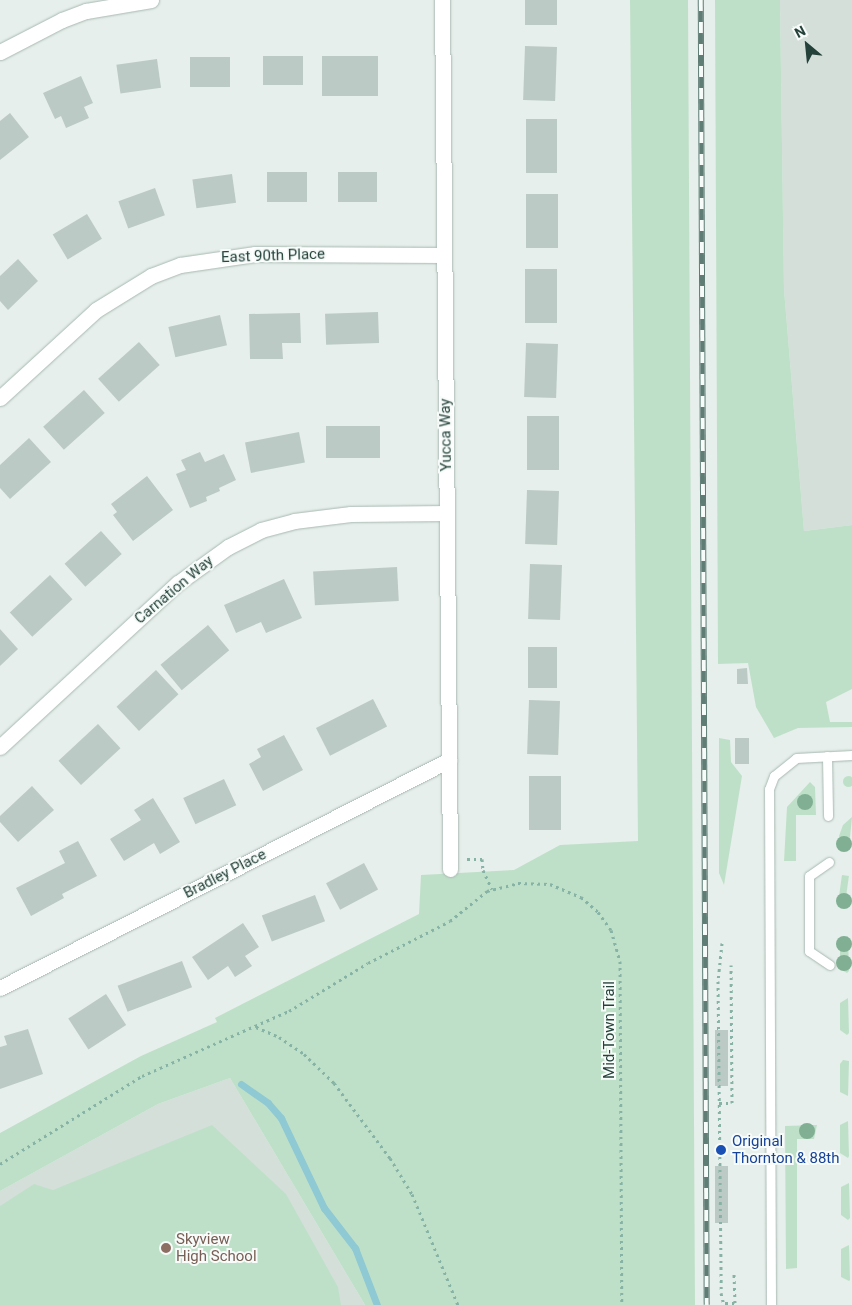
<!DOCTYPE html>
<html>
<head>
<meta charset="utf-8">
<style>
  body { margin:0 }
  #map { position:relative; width:852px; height:1305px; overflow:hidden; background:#e6efeb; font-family:Roboto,sans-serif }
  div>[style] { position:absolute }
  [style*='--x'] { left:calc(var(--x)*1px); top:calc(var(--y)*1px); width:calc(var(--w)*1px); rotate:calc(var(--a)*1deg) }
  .built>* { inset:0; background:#d4dfda }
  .green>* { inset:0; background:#bfe0c8; transform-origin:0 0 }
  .round { border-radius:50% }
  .stream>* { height:7px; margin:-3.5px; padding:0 3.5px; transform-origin:3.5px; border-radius:3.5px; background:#8ec9d4 }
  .building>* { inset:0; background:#bbcac4; transform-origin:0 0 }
  .path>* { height:3px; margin-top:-1.5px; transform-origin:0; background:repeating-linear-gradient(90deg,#86b3a5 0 2.5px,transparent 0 6.5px) }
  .roads { filter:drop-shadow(0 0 1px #a8b8b2) drop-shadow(0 0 1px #a8b8b2) }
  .service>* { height:9px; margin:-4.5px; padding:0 4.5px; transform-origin:4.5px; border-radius:4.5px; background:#fff }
  .minor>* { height:15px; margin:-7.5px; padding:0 7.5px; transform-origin:7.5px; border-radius:7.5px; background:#fff }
  .rail>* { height:5.5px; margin-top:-2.75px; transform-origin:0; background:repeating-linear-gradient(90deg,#f7fbf9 0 11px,#5f7d75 0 22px); box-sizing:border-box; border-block:1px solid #5f7d75 }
  .trees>* { width:16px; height:16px; margin:-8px; border-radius:50%; background:#80af93 }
  .dots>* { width:14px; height:14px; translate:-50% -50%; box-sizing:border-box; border:2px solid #f7fbf9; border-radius:50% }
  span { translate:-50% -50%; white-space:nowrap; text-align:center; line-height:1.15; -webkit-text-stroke:4px #f7fbf9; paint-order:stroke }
  .street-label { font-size:15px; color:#24423a }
  .transit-label { font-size:15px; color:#164399 }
  .left { translate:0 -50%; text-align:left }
  .education-label { font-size:15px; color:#785e54 }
  .north { position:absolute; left:782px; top:20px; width:50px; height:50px; -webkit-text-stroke:4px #f7fbf9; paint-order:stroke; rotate:332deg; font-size:14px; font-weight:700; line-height:20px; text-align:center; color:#24423a }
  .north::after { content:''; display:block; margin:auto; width:18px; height:22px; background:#24423a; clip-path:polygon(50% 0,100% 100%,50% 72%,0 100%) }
</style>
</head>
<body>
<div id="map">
  <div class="built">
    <i style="clip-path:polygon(780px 0,852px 0,852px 525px,804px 531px,784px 289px)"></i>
    <i style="clip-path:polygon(230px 1078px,365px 1305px,0 1305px,0 1191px,158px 1104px)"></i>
  </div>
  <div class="green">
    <i style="clip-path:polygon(630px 0,688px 0,695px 1305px,365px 1305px,230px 1078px,158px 1104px,0 1191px,0 1133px,141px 1056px,217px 1022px,215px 1018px,419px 914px,421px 875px,514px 870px,560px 845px,638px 841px)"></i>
    <i style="clip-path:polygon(715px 0,780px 0,784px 289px,804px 531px,852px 525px,852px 689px,826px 702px,830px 722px,852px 722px,852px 727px,798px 728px,774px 738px,756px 707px,748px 663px,718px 664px)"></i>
    <i style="clip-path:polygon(719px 738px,730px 740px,731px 762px,742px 776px,724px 885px,719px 873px)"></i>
    <i class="round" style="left:842.5px;top:775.5px;width:11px;height:11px"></i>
    <i style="clip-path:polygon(810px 782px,815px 787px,816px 815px,796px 815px,796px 861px,784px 861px,787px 807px)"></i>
    <i style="clip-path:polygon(852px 817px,849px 847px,842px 849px,839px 836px,843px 825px)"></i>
    <i style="left:842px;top:875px;width:7px;height:32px;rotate:8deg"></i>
    <i style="clip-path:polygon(848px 936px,849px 971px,847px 973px,840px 969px,840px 941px)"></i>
    <i style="clip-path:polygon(848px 998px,849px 1033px,847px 1035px,840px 1030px,840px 1003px)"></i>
    <i style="clip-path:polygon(843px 1060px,849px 1061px,848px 1096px,840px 1092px,840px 1064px)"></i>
    <i style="clip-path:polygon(848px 1121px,849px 1156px,848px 1158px,840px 1153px,840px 1125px)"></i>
    <i style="clip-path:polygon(212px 1125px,286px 1194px,338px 1287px,341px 1305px,0 1305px,0 1206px,34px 1184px,53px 1190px)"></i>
    <i style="clip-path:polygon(817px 1125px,814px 1139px,797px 1139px,797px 1268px,786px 1269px,785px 1126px)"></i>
    <i style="clip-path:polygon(849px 1183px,850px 1218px,848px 1220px,841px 1215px,841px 1187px)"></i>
    <i style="clip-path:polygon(849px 1245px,850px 1280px,849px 1281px,841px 1277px,841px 1249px)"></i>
  </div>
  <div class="stream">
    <i style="--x:241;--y:1084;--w:33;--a:35"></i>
    <i style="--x:268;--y:1103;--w:20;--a:49"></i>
    <i style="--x:281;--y:1118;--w:100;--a:64.5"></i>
    <i style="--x:324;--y:1208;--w:51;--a:52.2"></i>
    <i style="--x:355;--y:1248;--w:61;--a:68.9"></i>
  </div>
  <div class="building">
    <i style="left:525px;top:0;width:32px;height:25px"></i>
    <i style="left:525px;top:46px;width:32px;height:54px;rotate:2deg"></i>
    <i style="left:303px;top:56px;width:29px;height:40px;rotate:90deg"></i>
    <i style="left:322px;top:56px;width:56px;height:40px"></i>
    <i style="left:190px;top:57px;width:40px;height:30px"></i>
    <i style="left:157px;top:59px;width:29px;height:41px;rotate:82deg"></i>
    <i style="clip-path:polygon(81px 76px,93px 103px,84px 107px,89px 118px,66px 128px,61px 116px,55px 119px,43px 93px)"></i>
    <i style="clip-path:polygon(10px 113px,29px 137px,0 160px,0 121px)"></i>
    <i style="left:526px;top:119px;width:31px;height:54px"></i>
    <i style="left:307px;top:172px;width:30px;height:40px;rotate:90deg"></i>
    <i style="left:338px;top:172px;width:39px;height:30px"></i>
    <i style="left:232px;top:174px;width:29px;height:40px;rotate:82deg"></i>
    <i style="left:155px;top:188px;width:29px;height:39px;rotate:70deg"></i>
    <i style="left:526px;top:194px;width:32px;height:54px"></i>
    <i style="left:87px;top:214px;width:29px;height:40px;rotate:59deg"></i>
    <i style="clip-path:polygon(18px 259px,38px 281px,8px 310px,0 301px,0 276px)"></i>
    <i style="left:525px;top:269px;width:32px;height:54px"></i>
    <i style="left:378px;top:312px;width:31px;height:53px;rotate:88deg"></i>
    <i style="clip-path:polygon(300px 313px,301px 343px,282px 343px,283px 359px,250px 359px,249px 314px)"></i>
    <i style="left:220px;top:315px;width:31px;height:53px;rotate:77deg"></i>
    <i style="left:139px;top:342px;width:31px;height:55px;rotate:48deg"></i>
    <i style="left:526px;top:343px;width:32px;height:54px;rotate:2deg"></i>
    <i style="left:84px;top:390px;width:31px;height:55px;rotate:48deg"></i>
    <i style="left:527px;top:416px;width:32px;height:54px"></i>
    <i style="left:380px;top:426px;width:32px;height:54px;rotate:90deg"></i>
    <i style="left:299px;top:432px;width:31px;height:55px;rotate:79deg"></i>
    <i style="clip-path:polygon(29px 438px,51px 462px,10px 499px,0 488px,0 465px)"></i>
    <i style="clip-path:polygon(200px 452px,205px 462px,224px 454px,236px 480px,219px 488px,220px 491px,206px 497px,207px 501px,190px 508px,176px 474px,186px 470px,181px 460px)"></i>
    <i style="clip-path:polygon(147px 476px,173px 510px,133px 541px,113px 515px,117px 512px,111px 504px)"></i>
    <i style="left:527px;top:490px;width:32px;height:54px;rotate:2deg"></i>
    <i style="left:101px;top:531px;width:31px;height:49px;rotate:48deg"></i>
    <i style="left:530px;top:564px;width:32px;height:55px;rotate:2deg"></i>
    <i style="left:397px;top:567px;width:34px;height:84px;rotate:87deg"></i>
    <i style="left:50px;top:575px;width:33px;height:55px;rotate:47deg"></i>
    <i style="clip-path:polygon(284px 579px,302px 618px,266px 633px,261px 622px,236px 633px,224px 605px)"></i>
    <i style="left:208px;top:625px;width:33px;height:62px;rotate:50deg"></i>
    <i style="clip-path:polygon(0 629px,18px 649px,0 666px)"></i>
    <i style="left:528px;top:647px;width:29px;height:41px"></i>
    <i style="clip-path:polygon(747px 668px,748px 684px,737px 684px,737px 669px)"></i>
    <i style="left:156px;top:670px;width:33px;height:54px;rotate:47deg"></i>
    <i style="left:373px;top:699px;width:31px;height:64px;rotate:63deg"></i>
    <i style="left:529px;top:700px;width:31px;height:54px;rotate:2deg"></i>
    <i style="left:98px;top:724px;width:33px;height:54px;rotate:47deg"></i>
    <i style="clip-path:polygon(284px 735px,303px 770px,263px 791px,249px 764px,261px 757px,257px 749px)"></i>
    <i style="left:735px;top:738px;width:14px;height:26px"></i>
    <i style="left:529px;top:776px;width:32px;height:54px"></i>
    <i style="left:224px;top:779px;width:29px;height:45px;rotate:65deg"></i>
    <i style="clip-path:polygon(32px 786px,54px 810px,18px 842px,0 822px,0 816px)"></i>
    <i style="clip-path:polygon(153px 798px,180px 842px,160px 854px,154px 843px,124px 861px,110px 839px,141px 820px,134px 810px)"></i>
    <i style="clip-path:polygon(78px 841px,97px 876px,62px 894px,64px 898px,31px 916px,16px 888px,65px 863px,59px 851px)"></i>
    <i style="left:364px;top:863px;width:30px;height:43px;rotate:62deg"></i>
    <i style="left:315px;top:895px;width:28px;height:57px;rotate:69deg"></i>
    <i style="clip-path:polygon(243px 923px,259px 947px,245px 956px,252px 966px,235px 977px,228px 966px,208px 980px,192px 957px)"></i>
    <i style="left:182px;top:961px;width:28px;height:69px;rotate:69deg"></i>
    <i style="left:106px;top:994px;width:37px;height:45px;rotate:57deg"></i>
    <i style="clip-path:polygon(28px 1029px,43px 1074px,0 1089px,0 1047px,7px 1045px,4px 1036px)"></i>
    <i style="left:715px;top:1030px;width:13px;height:56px"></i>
    <i style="left:715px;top:1166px;width:13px;height:57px"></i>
  </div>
  <div class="path">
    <i style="--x:467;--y:859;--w:15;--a:0"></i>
    <i style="--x:482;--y:859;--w:11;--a:85"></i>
    <i style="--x:483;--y:870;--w:21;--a:65"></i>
    <i style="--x:722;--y:943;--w:38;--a:96"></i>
    <i style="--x:718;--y:981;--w:312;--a:89.4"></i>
    <i style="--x:721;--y:1293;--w:12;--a:76"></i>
    <i style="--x:256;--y:1027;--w:25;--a:23"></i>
    <i style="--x:279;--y:1037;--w:30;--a:34"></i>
    <i style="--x:304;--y:1054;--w:42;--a:44"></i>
    <i style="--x:334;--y:1083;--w:94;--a:53.3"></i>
    <i style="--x:390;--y:1158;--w:42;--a:58.6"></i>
    <i style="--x:412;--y:1194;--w:120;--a:67.5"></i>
    <i style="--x:719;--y:1103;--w:13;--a:0"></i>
    <i style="--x:732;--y:1103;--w:138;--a:-90.4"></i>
    <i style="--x:0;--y:1164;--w:167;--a:-31.8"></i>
    <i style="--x:142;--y:1076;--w:161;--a:-23.9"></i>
    <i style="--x:289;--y:1011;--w:92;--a:-31.3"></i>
    <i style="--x:368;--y:963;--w:92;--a:-27.1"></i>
    <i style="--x:450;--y:921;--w:48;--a:-39"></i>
    <i style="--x:487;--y:891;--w:32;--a:-14"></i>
    <i style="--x:518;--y:883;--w:32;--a:2"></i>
    <i style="--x:550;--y:884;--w:34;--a:23"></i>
    <i style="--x:581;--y:897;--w:23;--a:41"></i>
    <i style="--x:598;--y:912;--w:22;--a:54"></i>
    <i style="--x:611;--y:930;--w:32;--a:74"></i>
    <i style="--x:620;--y:961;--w:344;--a:89.7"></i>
    <i style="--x:725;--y:1303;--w:10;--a:0"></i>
    <i style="--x:735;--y:1303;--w:32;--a:-92"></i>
  </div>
  <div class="roads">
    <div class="service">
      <i style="--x:827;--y:756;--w:60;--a:89"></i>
      <i style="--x:829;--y:862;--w:24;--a:145"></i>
      <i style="--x:809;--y:876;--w:75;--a:90"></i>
      <i style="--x:809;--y:951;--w:25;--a:34"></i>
      <i style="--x:771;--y:1305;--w:516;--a:-90.22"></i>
      <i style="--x:769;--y:789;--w:14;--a:-69"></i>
      <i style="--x:774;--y:776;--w:28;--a:-39"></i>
      <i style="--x:796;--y:758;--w:56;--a:-3.1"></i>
    </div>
    <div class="minor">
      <i style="--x:442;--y:0;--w:869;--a:89.47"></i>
      <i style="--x:0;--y:52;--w:70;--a:-27.3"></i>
      <i style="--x:62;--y:20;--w:26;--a:-21"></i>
      <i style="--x:86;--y:11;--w:66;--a:-9.6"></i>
      <i style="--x:0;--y:398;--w:130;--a:-42.5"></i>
      <i style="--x:96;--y:310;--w:65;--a:-31.7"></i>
      <i style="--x:151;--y:276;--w:31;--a:-21"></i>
      <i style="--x:180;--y:265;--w:76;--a:-8.3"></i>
      <i style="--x:255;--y:254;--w:189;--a:0.3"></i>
      <i style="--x:0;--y:747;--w:242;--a:-42.7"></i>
      <i style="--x:178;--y:583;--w:62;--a:-35.8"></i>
      <i style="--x:228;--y:547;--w:37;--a:-27"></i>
      <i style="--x:261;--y:530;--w:34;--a:-15"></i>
      <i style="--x:294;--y:521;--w:57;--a:-7"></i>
      <i style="--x:351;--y:514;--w:96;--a:-0.6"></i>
      <i style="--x:0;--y:988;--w:504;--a:-26.92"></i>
    </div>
  </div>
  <div class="rail">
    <i style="--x:701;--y:0;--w:1305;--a:89.74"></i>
  </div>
  <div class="trees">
    <i style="left:805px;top:802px"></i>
    <i style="left:844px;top:844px"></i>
    <i style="left:844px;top:901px"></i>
    <i style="left:844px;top:944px"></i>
    <i style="left:844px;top:963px"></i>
    <i style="left:807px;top:1131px"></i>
  </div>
  <div class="dots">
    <i style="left:721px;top:1150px;background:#1a4fb4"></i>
    <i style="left:166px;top:1248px;background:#8d6e63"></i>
  </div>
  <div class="street-label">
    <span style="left:273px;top:256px;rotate:-2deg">East 90th Place</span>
    <span style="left:446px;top:435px;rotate:-91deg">Yucca Way</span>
    <span style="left:174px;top:590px;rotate:-40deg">Carnation Way</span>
    <span style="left:225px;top:874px;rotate:-27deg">Bradley Place</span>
    <span style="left:610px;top:1030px;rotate:-90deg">Mid-Town Trail</span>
  </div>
  <div class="transit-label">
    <span class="left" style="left:732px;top:1150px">Original<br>Thornton &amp; 88th</span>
  </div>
  <div class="education-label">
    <span class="left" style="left:176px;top:1248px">Skyview<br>High School</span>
  </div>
  <div class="north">N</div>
</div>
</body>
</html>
